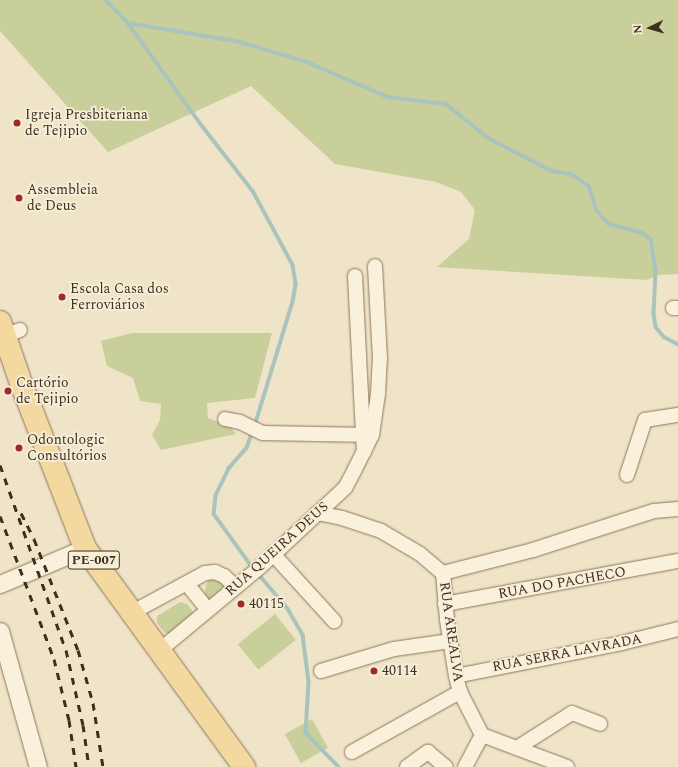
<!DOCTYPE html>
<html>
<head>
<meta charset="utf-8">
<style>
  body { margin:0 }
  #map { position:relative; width:678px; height:767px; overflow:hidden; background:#f0e4c8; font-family:Spectral,serif }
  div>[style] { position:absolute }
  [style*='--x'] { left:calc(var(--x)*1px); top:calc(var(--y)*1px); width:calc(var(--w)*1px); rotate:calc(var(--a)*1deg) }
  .green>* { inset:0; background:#c9cf9b; transform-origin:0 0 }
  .stream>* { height:3.5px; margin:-1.75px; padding:0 1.75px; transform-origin:1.75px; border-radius:1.75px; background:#a9c4bc }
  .roads { filter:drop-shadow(0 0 1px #8d765c) drop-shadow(0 0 1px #8d765c) }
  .minor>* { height:14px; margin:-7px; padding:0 7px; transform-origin:7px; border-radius:7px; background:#faf1dc }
  .tertiary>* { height:17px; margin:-8.5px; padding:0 8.5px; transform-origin:8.5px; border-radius:8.5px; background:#faf1dc }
  .primary>* { height:22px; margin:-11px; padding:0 11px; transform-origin:11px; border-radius:11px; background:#f3d9a0 }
  .rail>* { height:3px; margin-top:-1.5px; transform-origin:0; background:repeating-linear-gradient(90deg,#3d2e20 0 7px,transparent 0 14px) }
  .dots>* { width:11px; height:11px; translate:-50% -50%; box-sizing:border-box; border:2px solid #f7eed8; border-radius:50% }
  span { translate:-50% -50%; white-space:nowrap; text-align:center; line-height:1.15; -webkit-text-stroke:3.5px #f7eed8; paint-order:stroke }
  .shield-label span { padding:1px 3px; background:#f7eed8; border:1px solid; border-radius:3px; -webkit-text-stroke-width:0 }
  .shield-label { font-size:13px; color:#3d2e20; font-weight:700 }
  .poi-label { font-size:14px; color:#3d2e20 }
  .left { translate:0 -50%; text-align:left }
  .street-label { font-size:14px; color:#3d2e20 }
  .north { position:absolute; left:630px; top:8px; width:40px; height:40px; -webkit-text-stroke:3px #f7eed8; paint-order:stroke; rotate:265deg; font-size:11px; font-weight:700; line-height:16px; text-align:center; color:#3d2e20 }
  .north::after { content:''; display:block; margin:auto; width:14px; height:18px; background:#3d2e20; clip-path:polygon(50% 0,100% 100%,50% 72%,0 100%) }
</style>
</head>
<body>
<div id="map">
  <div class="green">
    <i style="clip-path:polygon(0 0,678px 0,678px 274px,657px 275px,647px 280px,437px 267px,469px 239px,475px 210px,461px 192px,436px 182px,335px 164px,251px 86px,108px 152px,0 31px)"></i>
    <i style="clip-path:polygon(132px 333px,272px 333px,255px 398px,207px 403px,208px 418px,231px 427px,236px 434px,161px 450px,152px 435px,160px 420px,161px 404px,140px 401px,133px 378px,107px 366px,101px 341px)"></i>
    <i style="clip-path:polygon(218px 579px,229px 585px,210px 604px,204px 598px,206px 585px,209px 580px)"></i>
    <i style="clip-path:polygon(180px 602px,187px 604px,194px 613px,170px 633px,165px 633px,157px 623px,157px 616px)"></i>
    <i style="left:275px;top:614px;width:33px;height:48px;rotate:51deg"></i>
    <i style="left:312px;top:719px;width:33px;height:31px;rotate:61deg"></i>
  </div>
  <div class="stream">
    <i style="--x:106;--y:0;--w:32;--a:46"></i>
    <i style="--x:128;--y:23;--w:123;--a:54.2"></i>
    <i style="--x:200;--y:123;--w:86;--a:52.1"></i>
    <i style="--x:253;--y:191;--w:84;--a:61.6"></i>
    <i style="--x:293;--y:265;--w:20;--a:81"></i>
    <i style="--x:296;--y:285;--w:17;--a:100"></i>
    <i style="--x:293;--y:302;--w:130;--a:107"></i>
    <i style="--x:128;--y:23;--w:114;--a:9.6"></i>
    <i style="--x:240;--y:42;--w:70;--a:16.6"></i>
    <i style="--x:307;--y:62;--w:88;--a:23.4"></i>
    <i style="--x:388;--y:97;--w:58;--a:6.9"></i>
    <i style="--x:446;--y:104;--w:56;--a:38.5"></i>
    <i style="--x:490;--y:139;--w:70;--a:27.3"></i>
    <i style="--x:552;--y:171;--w:19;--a:9"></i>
    <i style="--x:571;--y:174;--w:22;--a:34"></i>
    <i style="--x:589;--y:186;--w:26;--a:72"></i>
    <i style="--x:597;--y:211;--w:18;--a:47"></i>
    <i style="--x:609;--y:224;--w:34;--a:15"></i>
    <i style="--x:642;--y:233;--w:11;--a:34"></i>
    <i style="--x:651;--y:239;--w:32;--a:81"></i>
    <i style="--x:656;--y:271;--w:43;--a:92.7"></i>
    <i style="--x:654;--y:314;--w:13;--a:81"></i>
    <i style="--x:656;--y:327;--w:13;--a:51"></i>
    <i style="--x:664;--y:337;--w:16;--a:27"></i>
    <i style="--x:253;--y:431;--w:18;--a:109"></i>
    <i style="--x:247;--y:448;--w:28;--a:131"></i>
    <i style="--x:229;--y:469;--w:30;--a:116"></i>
    <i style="--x:216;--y:496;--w:18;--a:96"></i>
    <i style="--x:214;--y:514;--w:67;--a:54.2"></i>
    <i style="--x:257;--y:572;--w:48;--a:50"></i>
    <i style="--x:288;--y:609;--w:30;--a:60"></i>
    <i style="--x:303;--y:635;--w:47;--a:82.7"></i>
    <i style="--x:309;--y:682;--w:51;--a:93.4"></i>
    <i style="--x:306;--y:733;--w:47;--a:45.9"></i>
  </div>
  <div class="roads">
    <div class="minor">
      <i style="--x:355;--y:276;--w:176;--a:87.1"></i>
      <i style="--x:673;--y:308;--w:5;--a:0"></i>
      <i style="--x:5;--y:336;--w:16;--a:-22"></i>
      <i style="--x:225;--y:419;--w:15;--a:11"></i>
      <i style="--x:240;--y:422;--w:25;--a:26"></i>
      <i style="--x:263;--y:433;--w:107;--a:1.1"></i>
      <i style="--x:627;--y:475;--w:58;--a:-71.9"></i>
      <i style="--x:645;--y:420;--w:33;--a:-9"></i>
      <i style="--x:317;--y:513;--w:25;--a:11"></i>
      <i style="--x:342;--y:518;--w:41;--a:18.4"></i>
      <i style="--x:381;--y:531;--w:45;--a:30.5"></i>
      <i style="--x:420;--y:554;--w:30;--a:40"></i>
      <i style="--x:443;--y:573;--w:47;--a:85.1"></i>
      <i style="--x:447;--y:620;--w:57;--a:80.9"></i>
      <i style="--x:456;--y:676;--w:16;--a:76"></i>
      <i style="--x:460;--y:692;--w:48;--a:62.9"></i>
      <i style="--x:482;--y:735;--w:91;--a:20.6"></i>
      <i style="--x:273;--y:554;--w:91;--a:47.7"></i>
      <i style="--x:443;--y:573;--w:93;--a:-14.3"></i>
      <i style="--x:533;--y:550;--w:127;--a:-17.9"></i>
      <i style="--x:654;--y:511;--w:24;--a:-5"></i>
      <i style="--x:187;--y:584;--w:32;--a:51"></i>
      <i style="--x:445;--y:604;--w:237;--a:-10.5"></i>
      <i style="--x:133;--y:612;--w:82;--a:-28.4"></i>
      <i style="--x:205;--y:573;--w:10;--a:-6"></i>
      <i style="--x:215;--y:572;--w:10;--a:24"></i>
      <i style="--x:224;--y:576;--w:16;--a:43"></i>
      <i style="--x:160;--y:650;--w:131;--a:-39.7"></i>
      <i style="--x:261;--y:566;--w:115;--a:-42.9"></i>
      <i style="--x:345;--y:488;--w:19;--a:-62"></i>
      <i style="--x:354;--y:471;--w:40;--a:-63.4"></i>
      <i style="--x:372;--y:435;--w:41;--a:-81.7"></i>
      <i style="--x:378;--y:394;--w:35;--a:-87"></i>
      <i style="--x:380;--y:359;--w:93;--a:-93.1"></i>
      <i style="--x:321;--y:671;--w:76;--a:-16.8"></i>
      <i style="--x:394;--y:649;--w:57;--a:-8.1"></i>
      <i style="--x:456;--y:676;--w:169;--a:-11.2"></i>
      <i style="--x:622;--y:643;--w:58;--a:-14"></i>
      <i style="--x:517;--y:748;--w:65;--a:-32.5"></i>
      <i style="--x:572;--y:713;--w:30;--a:21"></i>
      <i style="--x:352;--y:752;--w:124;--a:-29.1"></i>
      <i style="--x:407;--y:767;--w:26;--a:-36"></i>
      <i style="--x:428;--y:752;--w:23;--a:40"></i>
      <i style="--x:465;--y:767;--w:36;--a:-62"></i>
    </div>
    <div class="tertiary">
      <i style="--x:0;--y:584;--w:92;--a:-23"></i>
      <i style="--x:0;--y:631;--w:141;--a:74.4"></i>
    </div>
    <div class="primary">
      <i style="--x:0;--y:322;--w:65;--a:71"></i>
      <i style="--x:21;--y:383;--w:177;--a:68.8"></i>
      <i style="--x:85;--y:548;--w:271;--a:54"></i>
    </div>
  </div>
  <div class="rail">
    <i style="--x:0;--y:465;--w:196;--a:70.4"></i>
    <i style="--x:66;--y:650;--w:77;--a:77.2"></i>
    <i style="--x:83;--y:725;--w:42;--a:81.9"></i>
    <i style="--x:21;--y:513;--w:29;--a:63"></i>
    <i style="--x:34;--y:539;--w:119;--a:68.4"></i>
    <i style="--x:78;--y:650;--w:55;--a:74.2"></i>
    <i style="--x:93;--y:703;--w:65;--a:81.1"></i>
    <i style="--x:0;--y:516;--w:153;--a:69.3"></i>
    <i style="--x:54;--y:659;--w:63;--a:76.2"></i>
    <i style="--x:69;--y:720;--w:48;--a:81.5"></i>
  </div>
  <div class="dots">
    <i style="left:17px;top:123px;background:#9e2a2b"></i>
    <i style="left:19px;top:198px;background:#9e2a2b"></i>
    <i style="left:62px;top:297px;background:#9e2a2b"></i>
    <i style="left:8px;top:391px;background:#9e2a2b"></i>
    <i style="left:19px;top:448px;background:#9e2a2b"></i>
    <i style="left:241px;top:604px;background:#9e2a2b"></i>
    <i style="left:374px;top:671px;background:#9e2a2b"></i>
  </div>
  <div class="shield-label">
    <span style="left:94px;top:560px">PE-007</span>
  </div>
  <div class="poi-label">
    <span class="left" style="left:25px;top:123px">Igreja Presbiteriana<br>de Tejipio</span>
    <span class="left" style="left:27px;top:198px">Assembleia<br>de Deus</span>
    <span class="left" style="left:70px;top:297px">Escola Casa dos<br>Ferroviários</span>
    <span class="left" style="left:16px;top:391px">Cartório<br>de Tejipio</span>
    <span class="left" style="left:27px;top:448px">Odontologic<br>Consultórios</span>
    <span class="left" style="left:249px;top:604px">40115</span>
    <span class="left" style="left:382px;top:671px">40114</span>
  </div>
  <div class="street-label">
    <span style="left:277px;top:549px;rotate:-42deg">RUA QUEIRA DEUS</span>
    <span style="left:562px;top:583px;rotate:-10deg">RUA DO PACHECO</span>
    <span style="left:451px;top:632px;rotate:82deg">RUA AREALVA</span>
    <span style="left:567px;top:653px;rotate:-11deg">RUA SERRA LAVRADA</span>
  </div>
  <div class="north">N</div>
</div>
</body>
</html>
